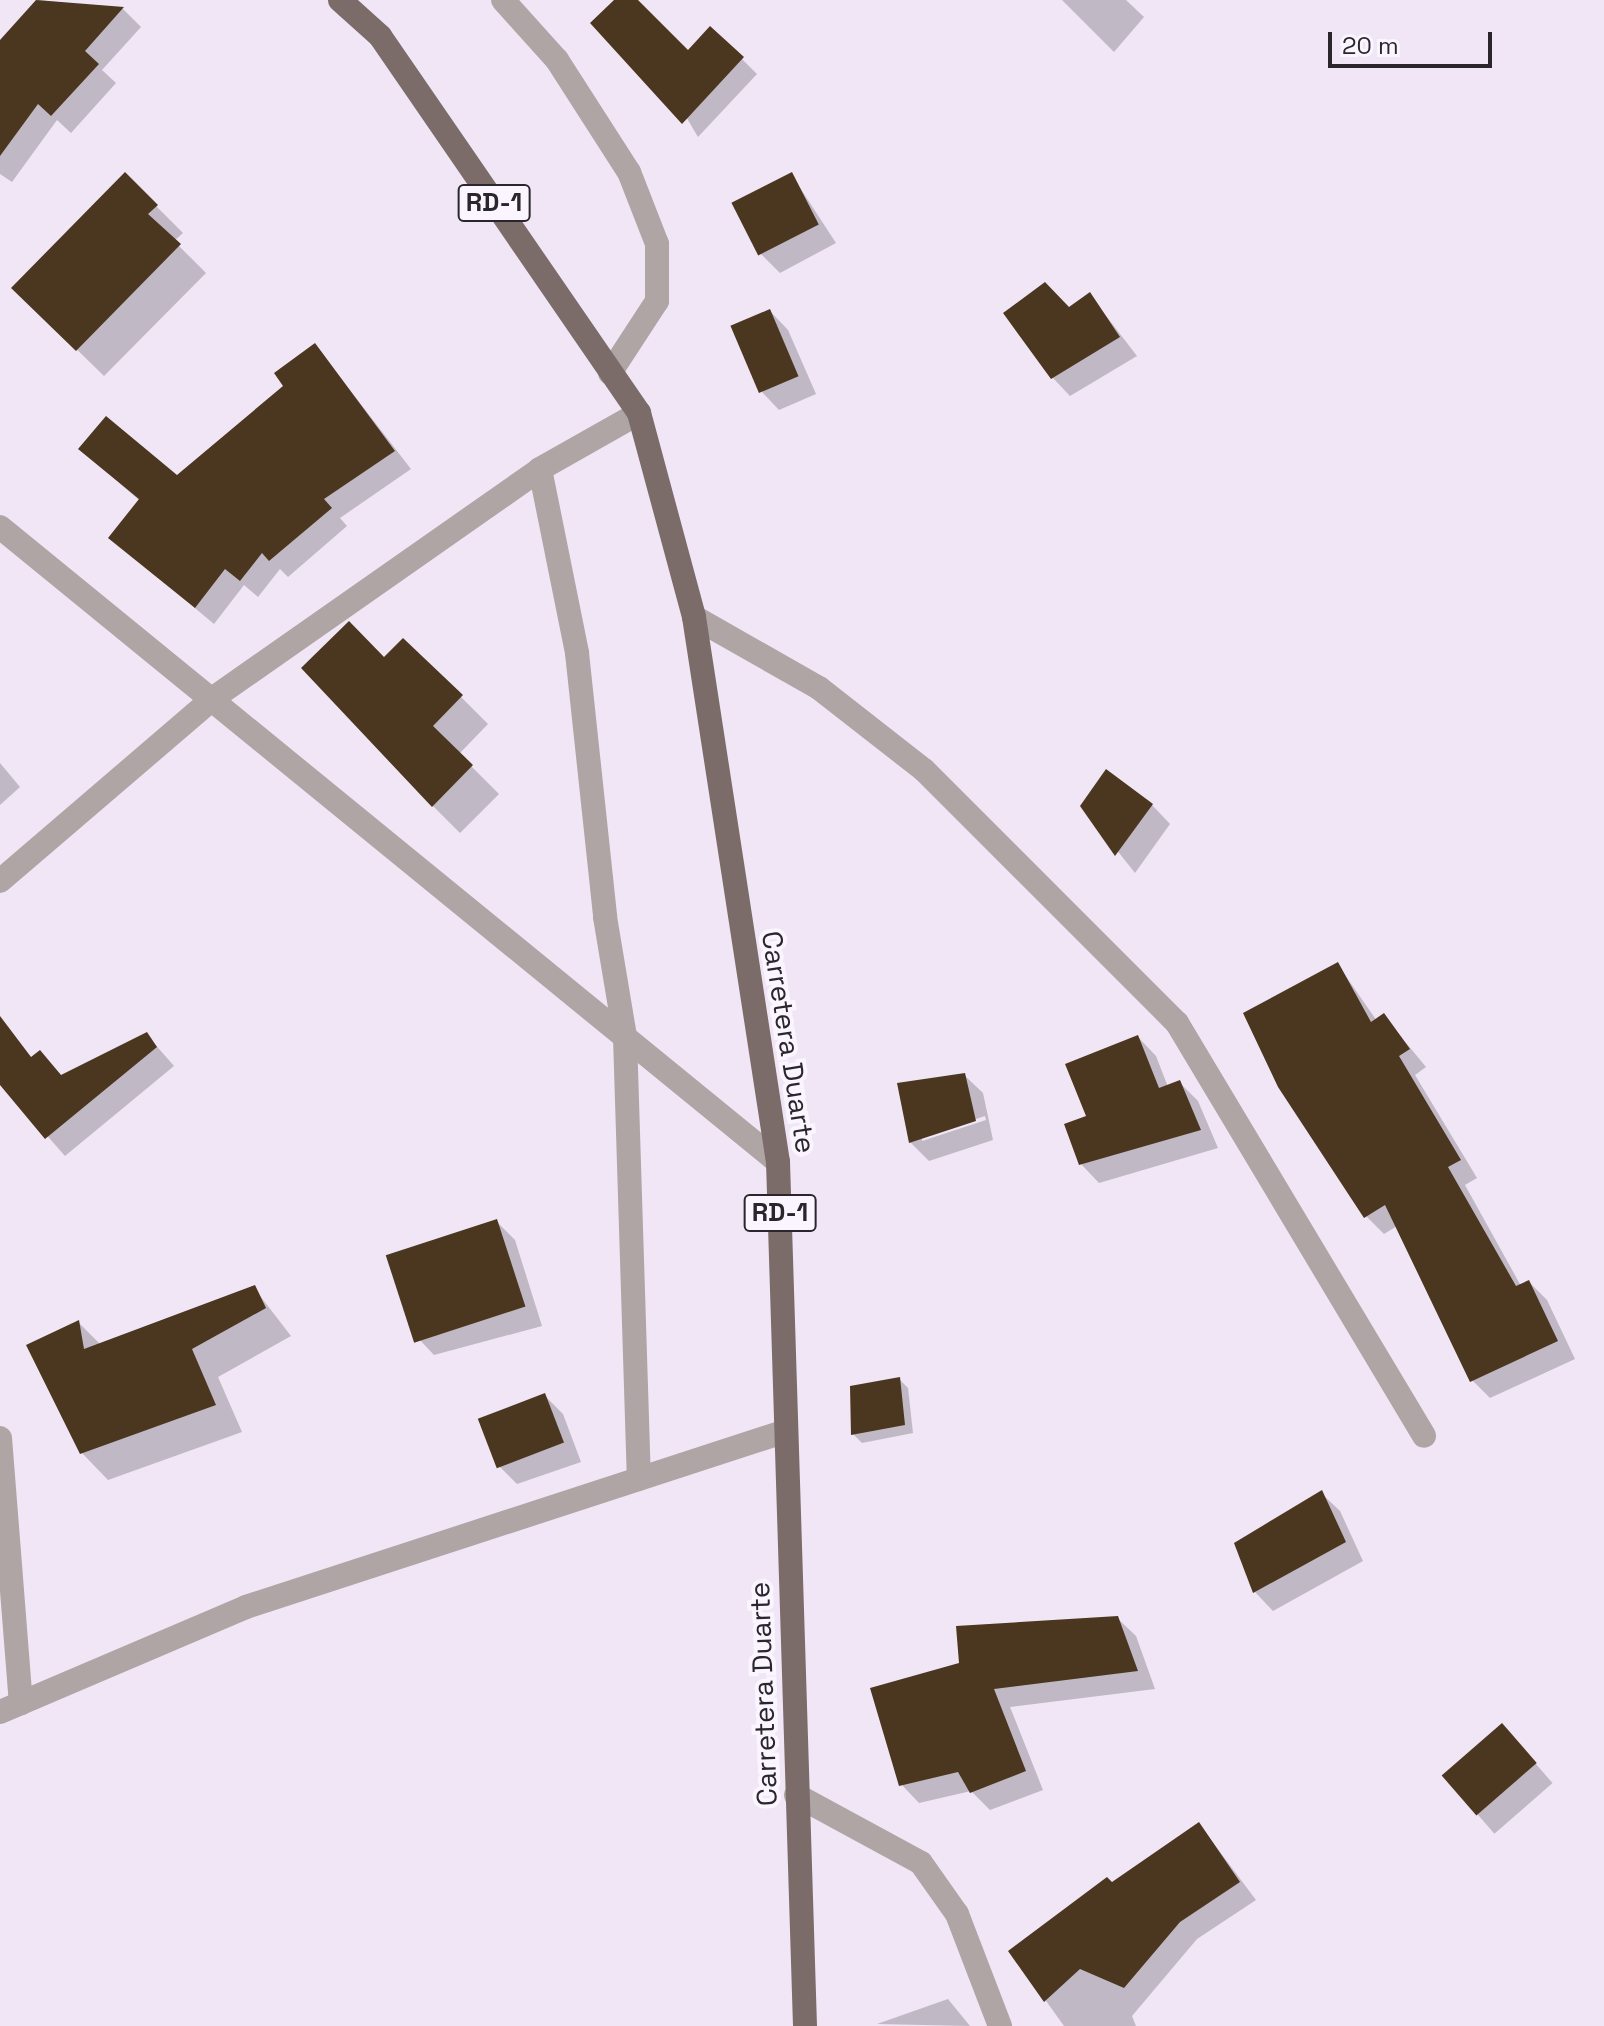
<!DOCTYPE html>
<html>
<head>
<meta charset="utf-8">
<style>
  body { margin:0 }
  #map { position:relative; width:1604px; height:2026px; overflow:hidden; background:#f0e6f6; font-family:"Space Grotesk",sans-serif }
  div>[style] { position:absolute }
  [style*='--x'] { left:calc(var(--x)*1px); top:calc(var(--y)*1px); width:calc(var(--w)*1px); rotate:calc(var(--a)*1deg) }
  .shadow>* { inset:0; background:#0003; transform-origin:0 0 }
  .building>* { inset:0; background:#4b371f; transform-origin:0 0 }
  .minor>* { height:24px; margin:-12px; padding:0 12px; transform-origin:12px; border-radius:12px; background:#aea5a4 }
  .primary>* { height:24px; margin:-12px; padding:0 12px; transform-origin:12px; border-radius:12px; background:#7c6c69 }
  span { translate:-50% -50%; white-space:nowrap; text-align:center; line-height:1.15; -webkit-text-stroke:8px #fbf5ff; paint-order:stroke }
  .shield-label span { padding:2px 6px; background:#fbf5ff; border:2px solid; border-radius:6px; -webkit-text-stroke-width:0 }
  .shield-label { font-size:26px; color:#2a262c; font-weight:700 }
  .street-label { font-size:28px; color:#2a262c }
  .scale { position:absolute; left:1328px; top:32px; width:164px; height:36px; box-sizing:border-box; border:4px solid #2a262c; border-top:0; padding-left:10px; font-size:24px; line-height:28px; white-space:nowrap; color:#2a262c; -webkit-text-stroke:6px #fbf5ff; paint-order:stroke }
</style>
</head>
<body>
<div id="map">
  <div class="shadow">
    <i style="clip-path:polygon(38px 0,123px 9px,141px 27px,102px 70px,116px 83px,71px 133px,57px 120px,12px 182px,0 174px,0 43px)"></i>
    <i style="clip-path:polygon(617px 0,635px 0,688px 52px,742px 59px,757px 74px,698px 137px)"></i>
    <i style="clip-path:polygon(1062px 0,1126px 0,1144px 17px,1114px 52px)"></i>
    <i style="clip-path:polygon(791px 174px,836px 243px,780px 273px,761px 254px)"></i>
    <i style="clip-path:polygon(125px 175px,183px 233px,174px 241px,206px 273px,104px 376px,14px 288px)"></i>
    <i style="clip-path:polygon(1090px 295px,1137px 356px,1070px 396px,1052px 377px,1070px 310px)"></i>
    <i style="clip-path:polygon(770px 311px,788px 330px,816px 394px,779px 410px,761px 391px)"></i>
    <i style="clip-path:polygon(315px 345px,411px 469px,340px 518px,347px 526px,288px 577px,280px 569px,258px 597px,244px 585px,214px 624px,111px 538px,140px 501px,81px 449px,177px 477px,285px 386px)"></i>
    <i style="clip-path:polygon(384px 660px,461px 697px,488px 724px,459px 754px,499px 794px,460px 833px,433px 806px)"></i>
    <i style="clip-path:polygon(0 763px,20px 787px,0 805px)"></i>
    <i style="clip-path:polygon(1152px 805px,1170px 824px,1135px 873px,1082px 806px)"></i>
    <i style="clip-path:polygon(1338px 965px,1377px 1021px,1384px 1016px,1426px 1067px,1415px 1075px,1477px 1178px,1465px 1185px,1521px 1286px,1529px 1282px,1547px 1300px,1575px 1359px,1490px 1398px,1472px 1380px,1397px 1226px,1384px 1234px,1366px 1216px)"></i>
    <i style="clip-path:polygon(146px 1034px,174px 1066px,65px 1156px,0 1082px,0 1066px,23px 1049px,33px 1059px,40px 1053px,63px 1077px)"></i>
    <i style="clip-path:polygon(1138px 1037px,1156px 1056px,1168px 1087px,1180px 1083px,1198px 1101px,1218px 1148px,1099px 1183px,1081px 1164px,1088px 1117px)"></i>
    <i style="clip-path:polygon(evenodd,964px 1075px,983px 1093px,993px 1140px,929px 1161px,910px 1142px,964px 1075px,985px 1116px,986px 1120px,922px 1141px,922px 1137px,985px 1116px)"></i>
    <i style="clip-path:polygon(496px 1221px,515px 1240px,542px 1326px,434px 1355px,416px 1336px)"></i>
    <i style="clip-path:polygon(254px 1288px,291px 1336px,218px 1377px,242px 1432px,108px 1480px,81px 1452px,79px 1323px,101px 1345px)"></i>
    <i style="clip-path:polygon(899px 1379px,908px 1388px,913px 1433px,862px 1443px,853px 1434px)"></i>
    <i style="clip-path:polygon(545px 1396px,563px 1414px,581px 1462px,517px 1484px,499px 1466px)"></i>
    <i style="clip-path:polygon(1321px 1493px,1340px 1511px,1363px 1561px,1273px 1611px,1255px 1592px,1236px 1544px)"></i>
    <i style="clip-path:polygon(1117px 1618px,1136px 1636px,1155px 1689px,1010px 1707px,1043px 1790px,990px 1810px,971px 1791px,919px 1803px,901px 1784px,961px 1665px)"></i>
    <i style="left:1502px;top:1725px;width:77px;height:77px;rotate:49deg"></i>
    <i style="clip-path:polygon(1199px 1824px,1256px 1900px,1197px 1939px,1132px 2016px,1136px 2026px,1064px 2026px,1011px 1952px)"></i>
    <i style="clip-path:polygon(948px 1999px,970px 2026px,877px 2024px)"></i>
  </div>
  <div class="building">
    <i style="clip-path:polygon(36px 0,124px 7px,85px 51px,99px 64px,51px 116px,38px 104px,0 156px,0 40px)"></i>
    <i style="clip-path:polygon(614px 0,638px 0,688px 50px,710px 26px,744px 57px,682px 124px,590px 23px)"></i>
    <i style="clip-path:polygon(125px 172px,158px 205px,148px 214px,181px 244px,76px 351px,11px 288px)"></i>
    <i style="left:792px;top:172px;width:59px;height:68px;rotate:63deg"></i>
    <i style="clip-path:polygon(1045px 282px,1069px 307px,1090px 292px,1120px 337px,1051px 379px,1003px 313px)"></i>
    <i style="left:770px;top:309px;width:73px;height:43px;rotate:67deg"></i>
    <i style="clip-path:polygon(315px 343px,395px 451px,324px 499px,332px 508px,269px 561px,262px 553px,240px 581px,225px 569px,195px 608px,108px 538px,139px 499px,78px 449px,106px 416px,177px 475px,283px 386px,274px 373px)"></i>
    <i style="clip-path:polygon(349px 621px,384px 657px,403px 638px,463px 695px,433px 726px,473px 765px,432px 807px,301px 668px)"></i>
    <i style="clip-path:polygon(1106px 769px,1153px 804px,1115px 856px,1080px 806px)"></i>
    <i style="clip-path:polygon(1338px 962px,1371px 1022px,1384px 1013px,1410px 1049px,1399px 1056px,1461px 1160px,1448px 1167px,1516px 1286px,1529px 1280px,1558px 1341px,1470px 1382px,1385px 1205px,1364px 1218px,1278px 1087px,1243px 1013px)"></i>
    <i style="clip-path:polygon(0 1016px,31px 1057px,40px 1050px,61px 1075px,147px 1032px,157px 1047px,45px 1139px,0 1085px)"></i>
    <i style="clip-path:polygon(1138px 1035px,1159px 1088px,1180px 1080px,1201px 1130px,1079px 1165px,1064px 1124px,1086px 1116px,1065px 1064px)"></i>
    <i style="clip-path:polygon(965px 1073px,976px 1121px,909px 1143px,897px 1083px)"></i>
    <i style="left:497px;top:1219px;width:92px;height:117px;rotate:72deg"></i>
    <i style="clip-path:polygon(255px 1285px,266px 1308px,192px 1349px,216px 1405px,80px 1454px,26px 1345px,79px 1320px,84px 1349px)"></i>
    <i style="clip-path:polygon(900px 1377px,905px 1425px,851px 1435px,850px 1386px)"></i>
    <i style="left:545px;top:1393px;width:53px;height:72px;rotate:69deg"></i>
    <i style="clip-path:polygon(1322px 1490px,1346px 1542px,1253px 1593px,1234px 1543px)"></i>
    <i style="clip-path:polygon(1118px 1616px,1138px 1671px,994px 1689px,1026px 1771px,970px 1793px,958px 1772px,899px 1786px,870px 1688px,959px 1663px,956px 1626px)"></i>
    <i style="left:1502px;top:1723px;width:53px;height:80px;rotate:49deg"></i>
    <i style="clip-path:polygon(1199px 1822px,1240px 1882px,1180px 1922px,1124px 1988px,1080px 1969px,1044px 2002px,1008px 1951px,1107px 1877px,1112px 1882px)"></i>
  </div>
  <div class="minor">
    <i style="--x:503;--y:0;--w:81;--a:48"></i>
    <i style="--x:557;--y:60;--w:133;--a:57.3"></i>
    <i style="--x:629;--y:172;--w:77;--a:68.7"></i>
    <i style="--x:657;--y:244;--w:57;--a:90"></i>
    <i style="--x:657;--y:301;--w:86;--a:123.1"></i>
    <i style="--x:540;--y:469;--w:188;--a:78.6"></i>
    <i style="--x:577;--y:653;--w:265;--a:83.9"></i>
    <i style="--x:605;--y:917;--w:122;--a:80.5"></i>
    <i style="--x:625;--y:1037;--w:442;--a:88.2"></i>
    <i style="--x:0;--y:527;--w:1004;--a:39.22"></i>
    <i style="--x:694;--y:617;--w:144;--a:29.6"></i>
    <i style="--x:819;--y:688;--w:133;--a:38"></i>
    <i style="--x:924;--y:770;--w:358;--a:45"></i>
    <i style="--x:1177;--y:1023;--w:481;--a:59.1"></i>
    <i style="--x:0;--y:881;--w:279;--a:-40.6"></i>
    <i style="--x:212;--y:699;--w:401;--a:-35"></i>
    <i style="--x:540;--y:469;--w:114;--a:-29.5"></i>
    <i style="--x:0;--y:1438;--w:266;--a:85.5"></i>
    <i style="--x:0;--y:1712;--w:267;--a:-23.1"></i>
    <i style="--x:246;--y:1607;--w:568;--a:-18.05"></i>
    <i style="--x:796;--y:1795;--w:142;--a:28.5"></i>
    <i style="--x:921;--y:1863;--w:62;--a:54.8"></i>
    <i style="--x:957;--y:1914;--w:120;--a:69"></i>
  </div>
  <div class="primary">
    <i style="--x:340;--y:0;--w:54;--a:42"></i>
    <i style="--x:380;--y:36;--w:457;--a:55.5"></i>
    <i style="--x:639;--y:413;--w:211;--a:74.9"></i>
    <i style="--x:694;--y:617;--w:551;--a:81.24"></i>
    <i style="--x:778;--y:1162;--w:864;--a:88.21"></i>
  </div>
  <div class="shield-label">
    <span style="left:494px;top:203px">RD-1</span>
    <span style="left:780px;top:1213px">RD-1</span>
  </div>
  <div class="street-label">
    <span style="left:789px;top:1042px;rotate:81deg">Carretera Duarte</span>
    <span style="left:763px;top:1694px;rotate:-92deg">Carretera Duarte</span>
  </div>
  <div class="scale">20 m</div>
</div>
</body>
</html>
